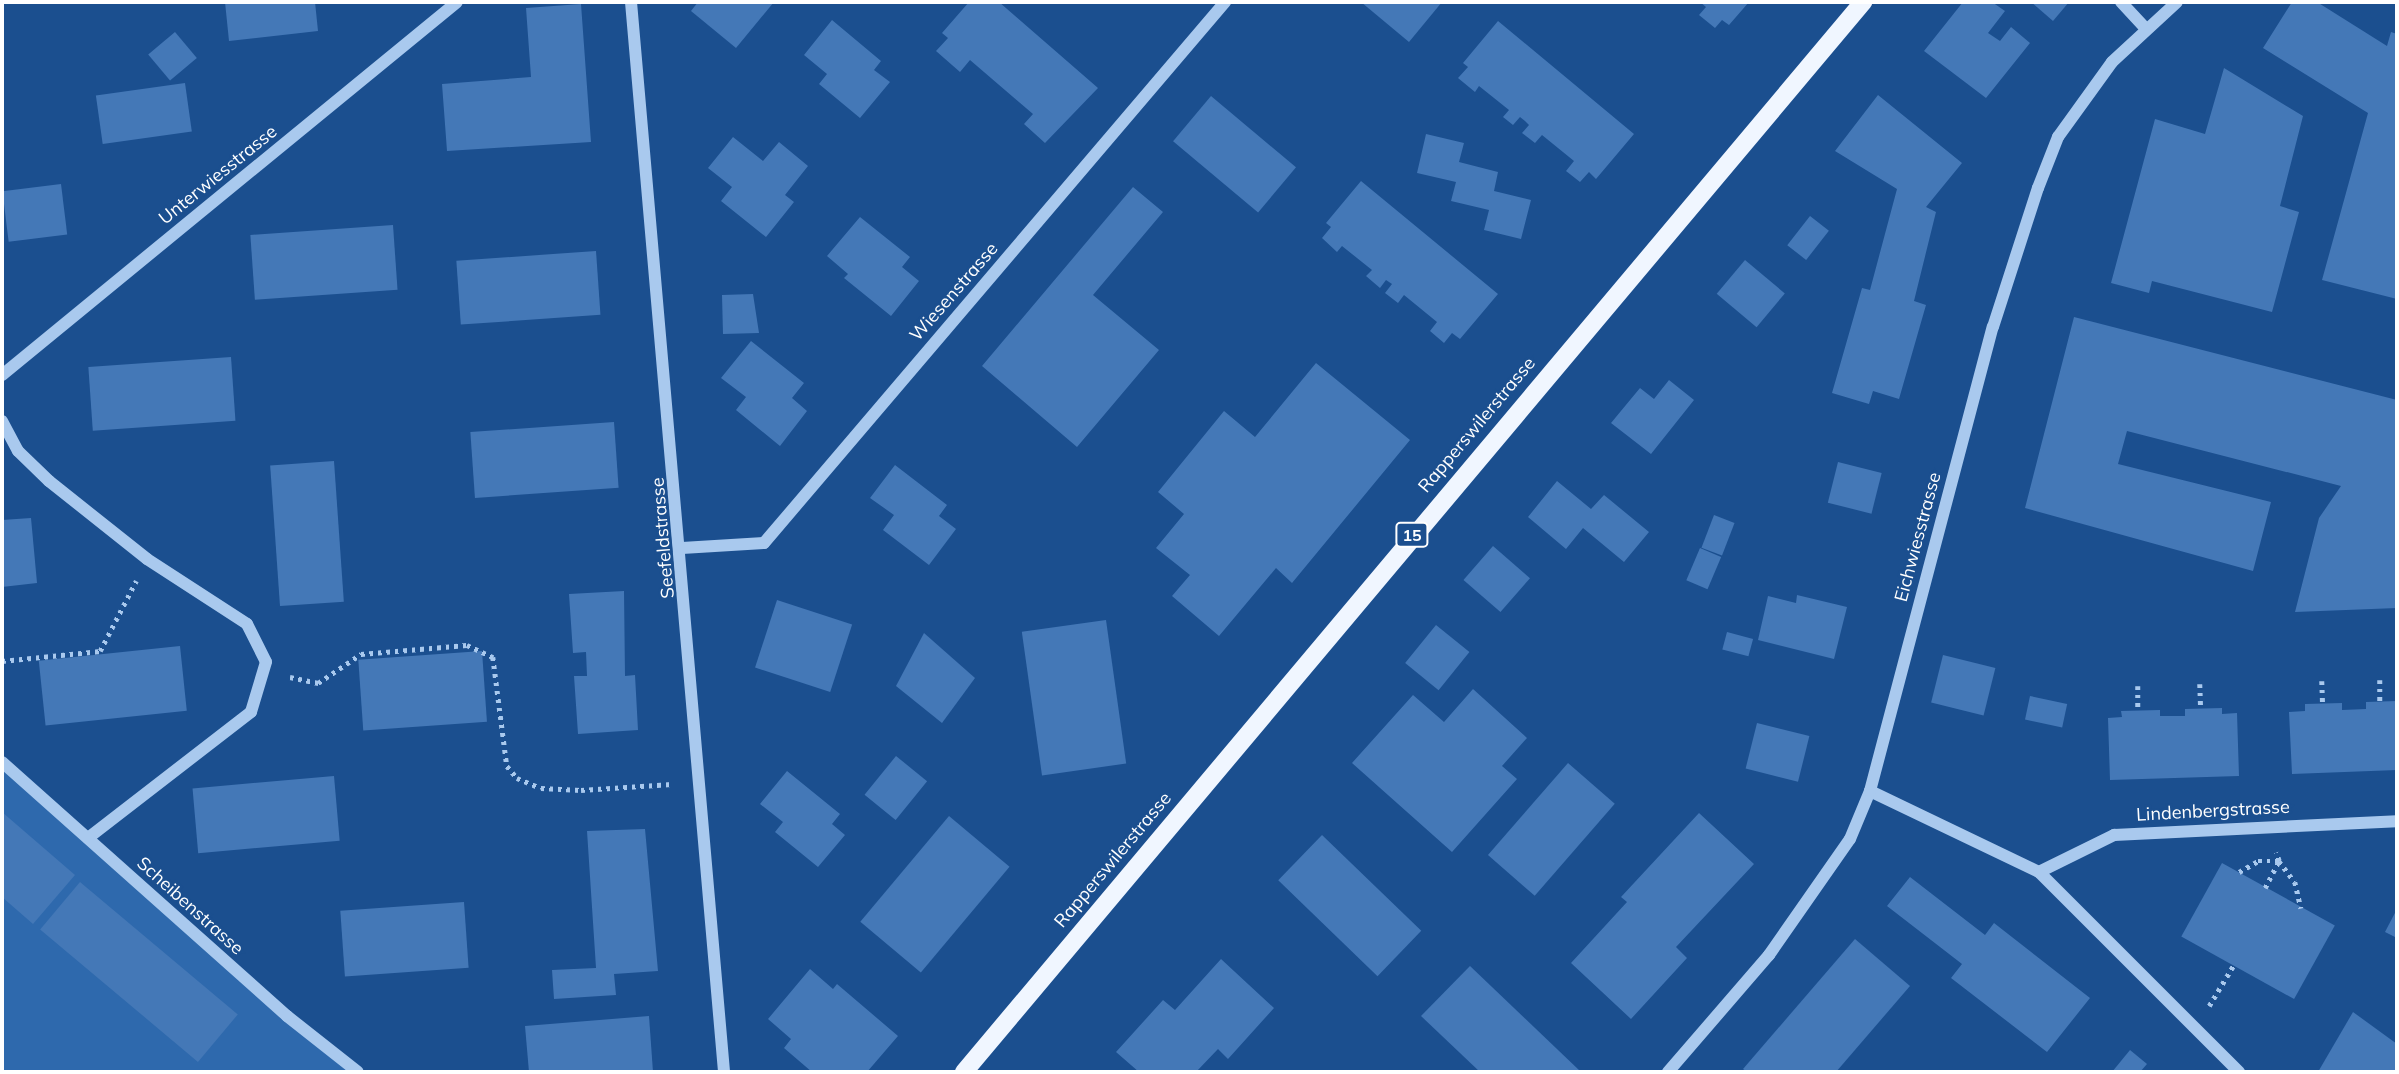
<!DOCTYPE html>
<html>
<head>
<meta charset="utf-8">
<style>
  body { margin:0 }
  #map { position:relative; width:2399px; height:1074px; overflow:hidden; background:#1b4f8f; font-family:Mulish,sans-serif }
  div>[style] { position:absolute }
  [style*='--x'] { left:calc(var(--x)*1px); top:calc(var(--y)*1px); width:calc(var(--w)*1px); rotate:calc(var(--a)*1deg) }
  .green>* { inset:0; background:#2e69ad }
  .building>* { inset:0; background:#4478b7; transform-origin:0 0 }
  .path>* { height:4.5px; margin-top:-2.25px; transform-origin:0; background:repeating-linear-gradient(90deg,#a9c9ee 0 3.5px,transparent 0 8.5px) }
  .minor>* { height:12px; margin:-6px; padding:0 6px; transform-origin:6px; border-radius:6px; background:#a9c9ee }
  .major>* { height:18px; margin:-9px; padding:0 9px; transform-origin:9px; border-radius:9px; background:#f0f6ff }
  span { translate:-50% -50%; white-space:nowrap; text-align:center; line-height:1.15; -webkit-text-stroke:5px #1b4f8f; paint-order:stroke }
  .shield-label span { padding:2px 5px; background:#1b4f8f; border:2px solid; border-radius:5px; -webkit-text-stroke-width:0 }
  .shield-label { font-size:16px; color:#fff; font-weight:700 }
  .street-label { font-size:18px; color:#fff }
  .frame { position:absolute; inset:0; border:4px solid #fff; pointer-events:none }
</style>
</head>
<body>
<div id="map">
  <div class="green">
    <i style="clip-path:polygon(2px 762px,358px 1072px,2px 1072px)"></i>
  </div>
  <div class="building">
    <i style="clip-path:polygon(225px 2px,315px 2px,318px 31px,229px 41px)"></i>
    <i style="clip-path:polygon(698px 2px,774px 2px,736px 48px,691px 11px)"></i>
    <i style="clip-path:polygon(969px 2px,999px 2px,1098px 88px,1045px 143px,1024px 124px,1033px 114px,970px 60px,960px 72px,936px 51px,948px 38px,942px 33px)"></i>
    <i style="clip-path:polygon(1361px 2px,1442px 2px,1409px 42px)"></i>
    <i style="clip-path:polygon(1700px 2px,1749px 2px,1729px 25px,1722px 20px,1715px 28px,1699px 15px,1706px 7px)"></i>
    <i style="clip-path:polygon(1963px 2px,1992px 2px,2005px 11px,1988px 33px,2000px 41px,2011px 27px,2030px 43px,1986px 98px,1924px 51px)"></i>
    <i style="clip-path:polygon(2031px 2px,2069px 2px,2053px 21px)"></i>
    <i style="clip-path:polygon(2292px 2px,2317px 2px,2387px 46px,2391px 32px,2397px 34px,2397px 299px,2322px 280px,2368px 113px,2263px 48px)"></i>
    <i style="clip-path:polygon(581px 4px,591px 142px,447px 151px,442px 84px,531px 77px,526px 8px)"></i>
    <i style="clip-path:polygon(832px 20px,881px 61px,874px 70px,890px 82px,860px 118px,819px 84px,827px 74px,804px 55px)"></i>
    <i style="clip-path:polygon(1498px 21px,1634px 134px,1596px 179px,1589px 172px,1580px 182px,1566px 171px,1574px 161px,1542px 135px,1535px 143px,1522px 133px,1529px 125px,1525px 121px,1520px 117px,1513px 125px,1503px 117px,1509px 110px,1479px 86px,1475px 92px,1458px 78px,1468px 67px,1463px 63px)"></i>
    <i style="left:175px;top:32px;width:34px;height:35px;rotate:50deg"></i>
    <i style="clip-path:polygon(2224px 68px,2303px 116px,2280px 206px,2299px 212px,2272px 312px,2152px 281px,2149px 293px,2111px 283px,2155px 119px,2205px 134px)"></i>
    <i style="left:185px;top:83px;width:49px;height:90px;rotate:82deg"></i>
    <i style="clip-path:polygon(1878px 95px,1962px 163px,1926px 207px,1936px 212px,1914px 301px,1926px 305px,1899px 399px,1873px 391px,1869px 404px,1832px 393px,1862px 288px,1870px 290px,1897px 189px,1835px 151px)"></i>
    <i style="left:1211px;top:96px;width:111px;height:59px;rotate:40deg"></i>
    <i style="clip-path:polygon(1426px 134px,1464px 143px,1459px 162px,1498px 172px,1494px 191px,1531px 200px,1521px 239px,1484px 230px,1489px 210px,1451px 201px,1456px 182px,1417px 173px)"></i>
    <i style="clip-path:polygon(733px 137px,763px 161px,779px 142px,808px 166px,785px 195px,794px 202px,766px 237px,721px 201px,732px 187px,708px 168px)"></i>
    <i style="clip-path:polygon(1361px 181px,1498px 294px,1460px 339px,1452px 333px,1444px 343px,1430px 331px,1437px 322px,1404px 295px,1398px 303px,1385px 293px,1392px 284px,1386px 280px,1380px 288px,1366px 276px,1372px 270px,1342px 246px,1337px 252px,1322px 238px,1331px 227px,1326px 223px)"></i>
    <i style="left:61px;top:184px;width:51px;height:59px;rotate:83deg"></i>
    <i style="clip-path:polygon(1133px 187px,1163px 212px,1093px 295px,1159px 350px,1077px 447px,982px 366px)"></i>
    <i style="left:1810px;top:216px;width:24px;height:37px;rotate:38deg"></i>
    <i style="clip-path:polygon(860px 217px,910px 257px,902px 267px,919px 281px,891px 316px,844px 278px,848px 274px,827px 256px)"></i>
    <i style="left:393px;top:225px;width:65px;height:143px;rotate:86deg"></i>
    <i style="left:596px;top:251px;width:64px;height:140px;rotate:86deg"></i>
    <i style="left:1745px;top:260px;width:52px;height:44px;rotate:40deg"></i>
    <i style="clip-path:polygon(753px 294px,759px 333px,723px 334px,722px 295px)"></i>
    <i style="clip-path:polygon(2074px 317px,2397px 400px,2397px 608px,2295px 612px,2319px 518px,2341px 486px,2127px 431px,2118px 464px,2271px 502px,2253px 571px,2025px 508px)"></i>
    <i style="clip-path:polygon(751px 341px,804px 383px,792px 398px,807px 411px,780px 446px,736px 410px,746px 397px,721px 378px)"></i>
    <i style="left:231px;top:357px;width:64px;height:143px;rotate:86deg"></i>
    <i style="clip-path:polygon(1316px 363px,1410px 440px,1292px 583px,1276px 568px,1219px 636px,1172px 596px,1190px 575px,1156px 548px,1184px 514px,1158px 492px,1224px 411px,1255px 437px)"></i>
    <i style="clip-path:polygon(1669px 380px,1694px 400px,1651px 454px,1611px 423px,1640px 388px,1654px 399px)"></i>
    <i style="left:614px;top:422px;width:66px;height:144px;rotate:86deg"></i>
    <i style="left:334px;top:461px;width:141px;height:64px;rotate:86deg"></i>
    <i style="left:1838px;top:462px;width:45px;height:42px;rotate:14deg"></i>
    <i style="clip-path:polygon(895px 465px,947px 505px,939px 516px,956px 529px,929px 565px,883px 530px,894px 515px,870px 498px)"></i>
    <i style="clip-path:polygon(1557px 481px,1591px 509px,1604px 495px,1649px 532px,1624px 562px,1583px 528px,1566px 549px,1528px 517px)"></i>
    <i style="left:1714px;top:515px;width:22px;height:35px;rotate:21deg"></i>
    <i style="clip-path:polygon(31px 518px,37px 583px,2px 587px,2px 520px)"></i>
    <i style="left:1493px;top:546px;width:49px;height:45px;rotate:41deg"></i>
    <i style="left:1700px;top:548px;width:23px;height:35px;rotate:23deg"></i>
    <i style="clip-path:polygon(624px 591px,625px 676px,635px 675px,638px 730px,578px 734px,574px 676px,587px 676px,586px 652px,573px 653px,569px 594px)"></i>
    <i style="clip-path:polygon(1797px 595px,1847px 607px,1834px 659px,1758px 640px,1768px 596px,1796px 603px)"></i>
    <i style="left:777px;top:600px;width:79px;height:71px;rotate:18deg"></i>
    <i style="left:1106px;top:620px;width:145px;height:85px;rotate:82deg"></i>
    <i style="left:1436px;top:625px;width:43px;height:49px;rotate:39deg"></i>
    <i style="left:1727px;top:632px;width:27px;height:18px;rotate:15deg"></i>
    <i style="clip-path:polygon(924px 633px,975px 678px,942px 723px,896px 686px)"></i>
    <i style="left:180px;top:646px;width:65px;height:142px;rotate:84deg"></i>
    <i style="left:482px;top:651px;width:71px;height:124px;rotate:86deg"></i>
    <i style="left:1943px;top:655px;width:54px;height:49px;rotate:14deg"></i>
    <i style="clip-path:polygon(1473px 689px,1527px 738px,1502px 766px,1517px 779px,1452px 852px,1352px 763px,1413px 695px,1444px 722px)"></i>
    <i style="left:2030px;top:696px;width:38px;height:24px;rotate:12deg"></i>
    <i style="clip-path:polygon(2397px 701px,2397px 770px,2292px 774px,2289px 712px,2305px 711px,2305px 704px,2342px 703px,2342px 710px,2366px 709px,2366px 702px)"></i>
    <i style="clip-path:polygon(2222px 708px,2222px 714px,2237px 713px,2239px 776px,2110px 780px,2108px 718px,2122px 717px,2121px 711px,2160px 710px,2160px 716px,2185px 716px,2185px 709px)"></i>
    <i style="left:1757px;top:723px;width:54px;height:47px;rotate:14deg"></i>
    <i style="left:896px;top:756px;width:40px;height:50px;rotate:39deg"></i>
    <i style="left:1568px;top:763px;width:62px;height:122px;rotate:41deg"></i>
    <i style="clip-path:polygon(787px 771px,840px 814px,832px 824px,845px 835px,818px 867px,775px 832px,783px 822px,760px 804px)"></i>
    <i style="left:334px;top:776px;width:65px;height:142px;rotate:85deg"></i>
    <i style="clip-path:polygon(2px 812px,75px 875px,33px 924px,2px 897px)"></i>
    <i style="clip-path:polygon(1699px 813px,1754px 864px,1676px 947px,1687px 958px,1631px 1019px,1571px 963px,1627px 902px,1621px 897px)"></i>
    <i style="left:949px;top:816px;width:79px;height:138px;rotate:40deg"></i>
    <i style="clip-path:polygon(645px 829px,658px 971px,614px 974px,616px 995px,554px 999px,552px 970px,596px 968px,587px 831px)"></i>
    <i style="left:1322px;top:835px;width:138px;height:63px;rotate:44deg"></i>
    <i style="left:2222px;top:863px;width:129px;height:84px;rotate:29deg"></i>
    <i style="clip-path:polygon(1910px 877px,1985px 935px,1994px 923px,2090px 998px,2047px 1052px,1951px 978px,1962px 964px,1887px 906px)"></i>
    <i style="left:80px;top:882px;width:206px;height:62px;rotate:40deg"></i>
    <i style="left:464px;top:902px;width:66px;height:124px;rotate:86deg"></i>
    <i style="clip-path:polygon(2397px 909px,2397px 938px,2385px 932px)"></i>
    <i style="clip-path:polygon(1855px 939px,1910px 986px,1836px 1072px,1747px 1072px,1743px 1069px)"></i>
    <i style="clip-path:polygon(1221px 959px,1274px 1008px,1228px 1059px,1218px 1049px,1196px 1072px,1139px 1072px,1116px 1052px,1163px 1000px,1175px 1010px)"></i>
    <i style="clip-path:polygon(1470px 966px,1580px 1071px,1579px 1072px,1480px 1072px,1421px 1016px)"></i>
    <i style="clip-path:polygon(810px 969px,833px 989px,837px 984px,898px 1036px,867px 1072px,812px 1072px,784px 1048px,791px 1039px,768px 1019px)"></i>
    <i style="clip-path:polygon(2353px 1012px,2397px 1044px,2397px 1072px,2318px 1072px)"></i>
    <i style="clip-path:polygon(649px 1016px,653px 1072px,529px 1072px,525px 1026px)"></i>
    <i style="clip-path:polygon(2130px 1050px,2147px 1064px,2140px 1072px,2112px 1072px)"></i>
  </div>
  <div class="path">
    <i style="--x:2;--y:661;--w:99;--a:-5.8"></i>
    <i style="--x:100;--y:651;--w:79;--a:-62.8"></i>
    <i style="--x:290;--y:677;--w:29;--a:12"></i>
    <i style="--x:318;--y:683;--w:52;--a:-34"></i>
    <i style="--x:361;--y:654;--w:106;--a:-4.9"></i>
    <i style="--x:467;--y:645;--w:29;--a:25"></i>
    <i style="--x:493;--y:657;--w:110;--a:82.7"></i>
    <i style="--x:507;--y:766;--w:16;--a:50"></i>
    <i style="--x:517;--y:778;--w:26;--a:23"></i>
    <i style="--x:541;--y:788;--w:40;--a:2.9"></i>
    <i style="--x:581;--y:790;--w:91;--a:-3.8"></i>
    <i style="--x:2380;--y:680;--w:22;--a:90"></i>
    <i style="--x:2322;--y:681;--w:23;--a:88"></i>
    <i style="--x:2200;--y:684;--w:25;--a:88"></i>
    <i style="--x:2138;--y:686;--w:24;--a:90"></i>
    <i style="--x:2239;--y:872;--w:22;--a:-30"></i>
    <i style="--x:2258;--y:861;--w:21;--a:0"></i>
    <i style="--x:2279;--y:861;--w:9;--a:-108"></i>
    <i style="--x:2265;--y:888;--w:30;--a:-63"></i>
    <i style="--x:2279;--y:861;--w:26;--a:53"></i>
    <i style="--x:2295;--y:882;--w:27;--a:77"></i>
    <i style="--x:2209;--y:1006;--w:47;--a:-59"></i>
  </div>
  <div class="minor">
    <i style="--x:631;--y:2;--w:1074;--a:85.03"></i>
    <i style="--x:2121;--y:2;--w:37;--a:47"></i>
    <i style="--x:2;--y:375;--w:588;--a:-39.34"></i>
    <i style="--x:2;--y:421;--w:34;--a:62"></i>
    <i style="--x:18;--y:451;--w:43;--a:44.1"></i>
    <i style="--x:49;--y:481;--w:125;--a:38.5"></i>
    <i style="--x:147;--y:559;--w:119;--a:33"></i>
    <i style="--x:247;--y:624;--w:42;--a:63.4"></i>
    <i style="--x:266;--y:662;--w:52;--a:106.7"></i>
    <i style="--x:251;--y:712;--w:206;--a:142.3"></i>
    <i style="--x:682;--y:548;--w:82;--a:-3.5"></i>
    <i style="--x:764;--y:543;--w:711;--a:-49.56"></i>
    <i style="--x:2;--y:762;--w:382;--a:41.7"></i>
    <i style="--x:287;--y:1016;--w:90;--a:38.3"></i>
    <i style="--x:1870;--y:791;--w:187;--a:25.6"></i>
    <i style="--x:2039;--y:872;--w:283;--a:45"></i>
    <i style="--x:2039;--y:872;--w:84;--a:-26.3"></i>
    <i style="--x:2114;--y:835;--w:283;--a:-2.8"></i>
    <i style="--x:1668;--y:1072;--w:155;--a:-49.2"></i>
    <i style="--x:1769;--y:955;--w:141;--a:-55.1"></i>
    <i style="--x:1850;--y:839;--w:52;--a:-67.4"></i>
    <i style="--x:1870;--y:791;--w:480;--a:-75.2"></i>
    <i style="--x:1993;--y:327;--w:146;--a:-72.1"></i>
    <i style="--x:2038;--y:188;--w:55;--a:-68.6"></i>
    <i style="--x:2058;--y:137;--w:92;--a:-54.2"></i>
    <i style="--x:2112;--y:62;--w:88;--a:-42.7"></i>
  </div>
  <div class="major">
    <i style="--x:964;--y:1072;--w:1398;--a:-49.96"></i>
  </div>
  <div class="shield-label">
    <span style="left:1412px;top:535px">15</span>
  </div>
  <div class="street-label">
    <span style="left:218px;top:175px;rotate:-39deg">Unterwiesstrasse</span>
    <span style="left:954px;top:292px;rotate:-49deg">Wiesenstrasse</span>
    <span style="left:1477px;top:425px;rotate:-50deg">Rapperswilerstrasse</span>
    <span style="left:1918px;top:537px;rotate:-75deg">Eichwiesstrasse</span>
    <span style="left:663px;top:538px;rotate:-95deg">Seefeldstrasse</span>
    <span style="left:2213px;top:811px;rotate:-3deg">Lindenbergstrasse</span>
    <span style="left:1113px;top:860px;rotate:-50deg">Rapperswilerstrasse</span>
    <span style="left:190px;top:906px;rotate:42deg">Scheibenstrasse</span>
  </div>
  <div class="frame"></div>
</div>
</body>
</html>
